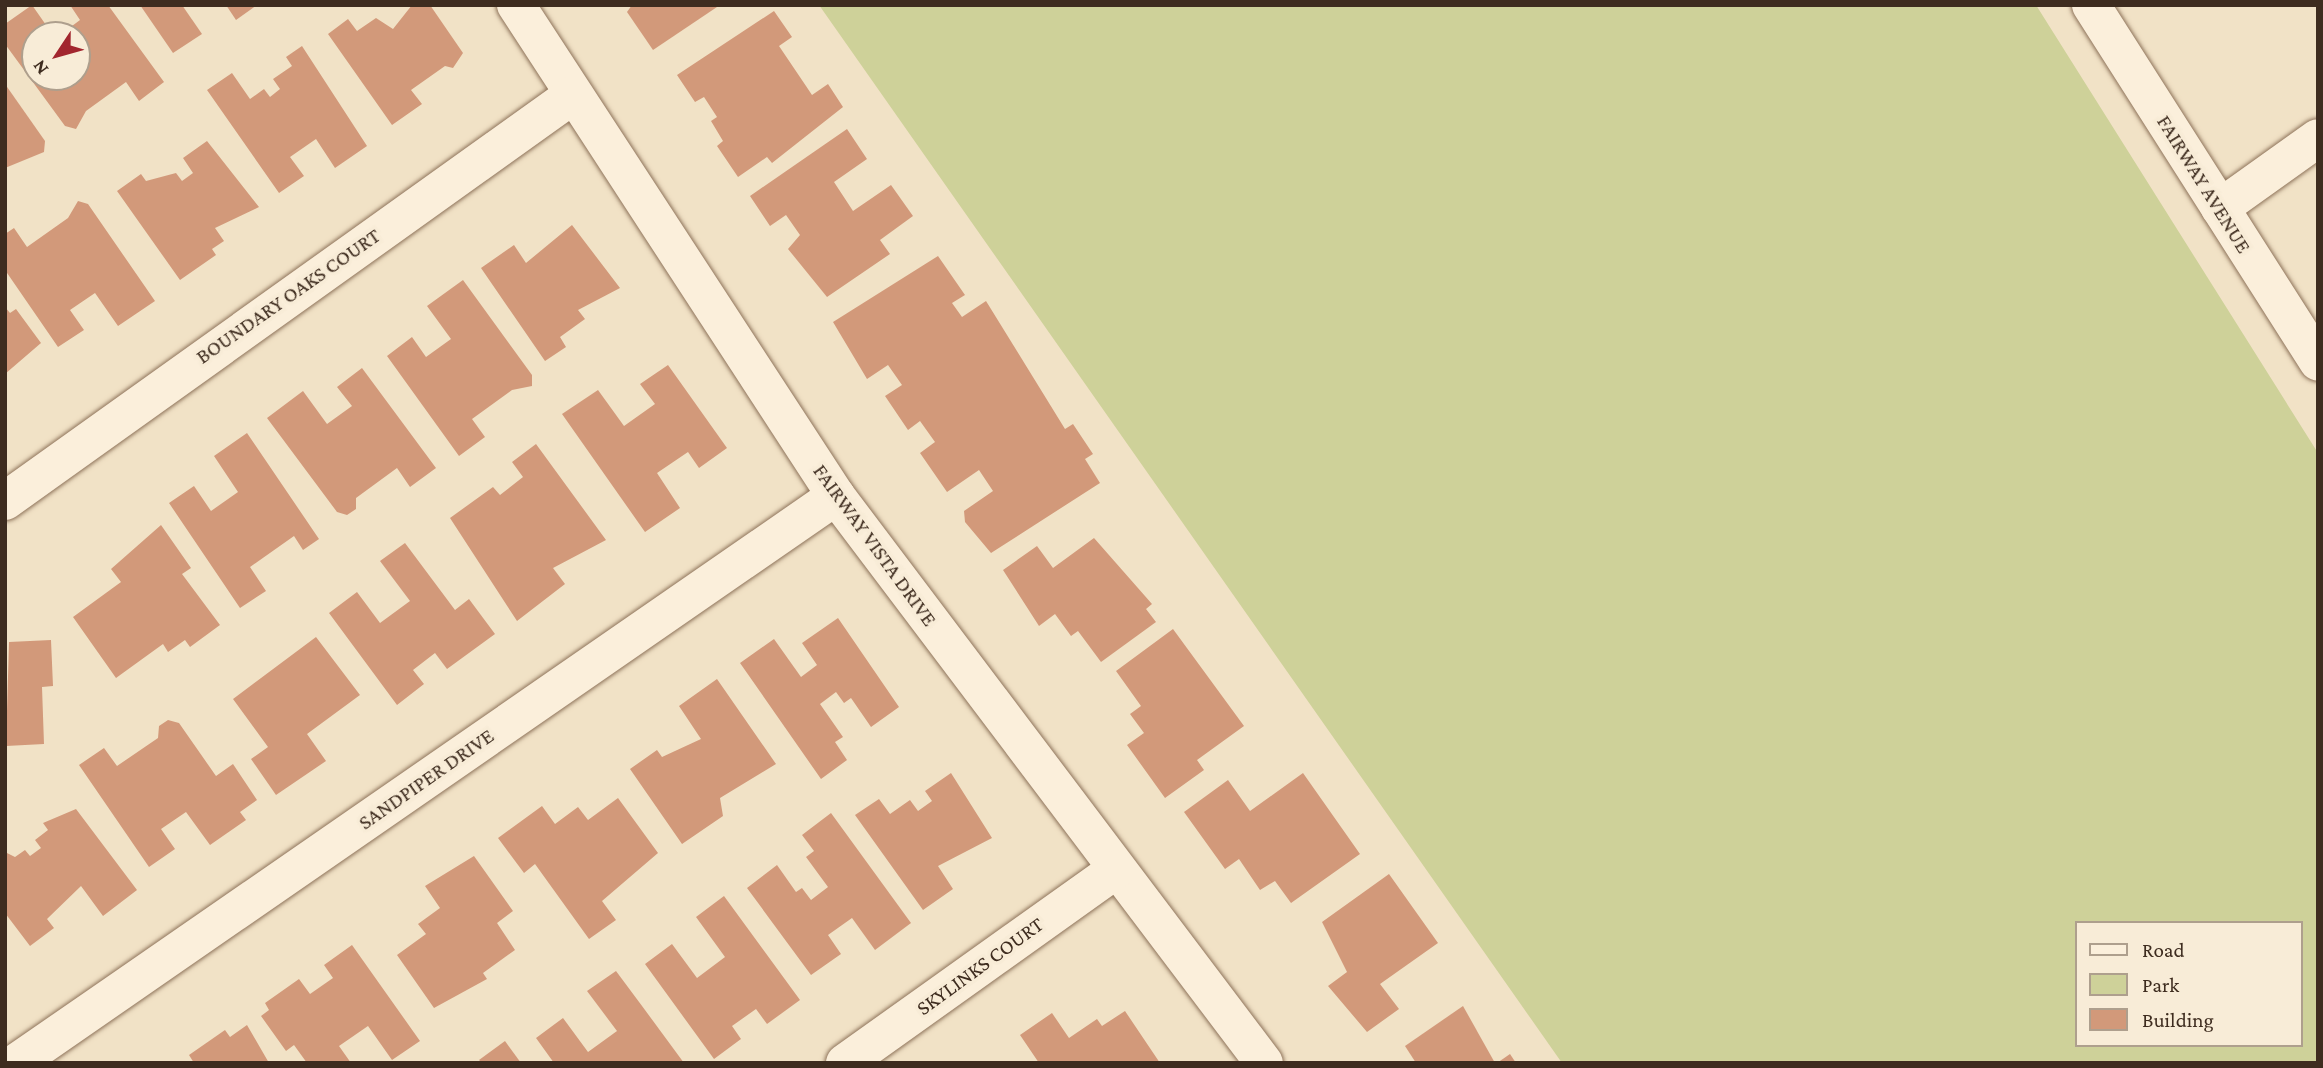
<!DOCTYPE html>
<html>
<head>
<meta charset="utf-8">
<style>
  body { margin:0 }
  #map { position:relative; width:2323px; height:1068px; overflow:hidden; background:#f1e2c6; font-family:"Crimson Pro",serif }
  div>[style] { position:absolute }
  [style*='--x'] { left:calc(var(--x)*1px); top:calc(var(--y)*1px); width:calc(var(--w)*1px); rotate:calc(var(--a)*1deg) }
  .green>* { inset:0; background:#ced199 }
  .building>* { inset:0; background:#d2997a }
  .roads { filter:drop-shadow(0 0 2px #8e735a) drop-shadow(0 0 2px #8e735a) }
  .minor>* { height:38px; margin:-19px; padding:0 19px; transform-origin:19px; border-radius:19px; background:#fbefdb }
  span { translate:-50% -50%; white-space:nowrap; text-align:center; line-height:1.15; -webkit-text-stroke:7px #f8ecd7; paint-order:stroke }
  .street-label { font-size:21px; color:#3e2c1f }
  .frame { position:absolute; inset:0; border:7px solid #3e2c1f; pointer-events:none }
  .legend { position:absolute; left:2075px; top:921px; width:228px; height:126px; box-sizing:border-box; background:#f8ecd7; border:2px solid #ae9f8d; margin:0; padding:9px 12px; list-style:none; font-size:21px; color:#3e2c1f }
  .legend li { display:flex; align-items:center; gap:14px; height:35px }
  .legend b { width:35px; border:2px solid #ae9f8d }
  .north { position:absolute; left:21px; top:21px; width:70px; height:70px; box-sizing:border-box; background:#f8ecd7; border:2px solid #ae9f8d; border-radius:50%; rotate:234deg; font-size:19px; font-weight:700; line-height:28px; text-align:center; color:#3e2c1f }
  .north::after { content:''; display:block; margin:auto; width:24px; height:32px; background:#a2262e; clip-path:polygon(50% 0,100% 100%,50% 72%,0 100%) }
</style>
</head>
<body>
<div id="map">
  <div class="green">
    <i style="clip-path:polygon(evenodd,819px 5px,2036px 5px,2318px 453px,2318px 1063px,1562px 1063px,819px 5px,2076px 923px,2300px 923px,2300px 1045px,2076px 1045px,2076px 923px)"></i>
  </div>
  <div class="building">
    <i style="clip-path:polygon(32px 5px,53px 35px,35px 35px,35px 77px,77px 77px,77px 35px,60px 35px,80px 20px,70px 5px,108px 5px,164px 82px,139px 101px,126px 82px,86px 111px,76px 129px,65px 126px,5px 44px,5px 24px)"></i>
    <i style="clip-path:polygon(140px 5px,182px 5px,202px 34px,173px 53px)"></i>
    <i style="clip-path:polygon(226px 5px,257px 5px,236px 20px)"></i>
    <i style="clip-path:polygon(412px 5px,430px 5px,463px 53px,453px 68px,445px 66px,411px 90px,422px 104px,392px 125px,328px 34px,348px 19px,357px 31px,376px 18px,393px 29px)"></i>
    <i style="clip-path:polygon(632px 5px,720px 5px,653px 50px,627px 12px)"></i>
    <i style="clip-path:polygon(774px 11px,792px 37px,779px 46px,806px 86px,812px 95px,828px 84px,843px 107px,772px 163px,767px 157px,738px 177px,717px 146px,723px 141px,711px 121px,717px 117px,704px 97px,695px 102px,677px 75px)"></i>
    <i style="clip-path:polygon(302px 46px,367px 146px,335px 168px,316px 139px,290px 157px,304px 176px,279px 193px,207px 90px,232px 73px,250px 99px,264px 89px,270px 97px,280px 89px,273px 79px,292px 66px,286px 57px)"></i>
    <i style="clip-path:polygon(5px 84px,45px 141px,44px 152px,5px 168px)"></i>
    <i style="clip-path:polygon(847px 129px,867px 159px,834px 182px,853px 211px,891px 185px,913px 216px,880px 240px,890px 254px,827px 297px,788px 249px,800px 235px,786px 215px,770px 226px,750px 196px)"></i>
    <i style="clip-path:polygon(207px 141px,259px 207px,215px 228px,224px 241px,212px 249px,216px 255px,180px 280px,117px 191px,141px 174px,146px 181px,176px 173px,182px 181px,193px 173px,183px 158px)"></i>
    <i style="clip-path:polygon(78px 201px,88px 204px,155px 301px,118px 326px,95px 293px,70px 310px,84px 330px,58px 347px,5px 270px,5px 234px,14px 228px,27px 247px,68px 218px)"></i>
    <i style="clip-path:polygon(572px 225px,620px 288px,578px 310px,585px 319px,560px 337px,566px 347px,545px 361px,481px 268px,514px 245px,526px 263px)"></i>
    <i style="clip-path:polygon(938px 256px,965px 295px,952px 303px,962px 317px,986px 301px,1065px 429px,1073px 424px,1093px 454px,1085px 459px,1100px 483px,991px 553px,965px 522px,964px 511px,993px 491px,979px 470px,947px 492px,920px 453px,935px 442px,920px 421px,908px 430px,885px 396px,902px 385px,888px 365px,867px 379px,833px 322px)"></i>
    <i style="clip-path:polygon(463px 280px,532px 375px,532px 386px,512px 390px,472px 419px,485px 437px,459px 456px,387px 356px,412px 337px,426px 357px,451px 339px,427px 306px)"></i>
    <i style="clip-path:polygon(5px 307px,10px 313px,16px 309px,41px 343px,5px 374px)"></i>
    <i style="clip-path:polygon(668px 365px,727px 448px,699px 468px,688px 452px,657px 473px,680px 508px,645px 532px,562px 414px,598px 390px,624px 426px,655px 404px,640px 384px)"></i>
    <i style="clip-path:polygon(362px 368px,436px 468px,410px 487px,397px 468px,356px 498px,356px 509px,347px 515px,337px 512px,267px 418px,303px 391px,327px 424px,352px 406px,337px 387px)"></i>
    <i style="clip-path:polygon(247px 433px,319px 539px,303px 550px,294px 536px,250px 567px,266px 591px,240px 608px,169px 503px,194px 486px,211px 511px,238px 492px,214px 456px)"></i>
    <i style="clip-path:polygon(536px 444px,606px 540px,553px 568px,565px 584px,517px 621px,450px 518px,493px 487px,500px 495px,523px 477px,512px 462px)"></i>
    <i style="clip-path:polygon(161px 525px,191px 568px,182px 574px,220px 625px,190px 647px,185px 640px,168px 652px,163px 644px,116px 678px,73px 617px,121px 582px,111px 569px)"></i>
    <i style="clip-path:polygon(1094px 538px,1152px 604px,1146px 609px,1156px 622px,1101px 662px,1078px 631px,1071px 636px,1055px 614px,1039px 626px,1003px 570px,1037px 546px,1053px 568px)"></i>
    <i style="clip-path:polygon(405px 543px,455px 610px,469px 599px,495px 634px,447px 669px,435px 653px,413px 670px,424px 684px,397px 705px,329px 613px,357px 592px,380px 623px,410px 601px,380px 561px)"></i>
    <i style="clip-path:polygon(838px 618px,899px 707px,871px 727px,851px 698px,844px 703px,836px 692px,820px 704px,843px 737px,835px 742px,847px 760px,821px 779px,740px 663px,774px 639px,801px 677px,817px 665px,802px 643px)"></i>
    <i style="clip-path:polygon(1173px 629px,1244px 726px,1197px 760px,1204px 770px,1165px 798px,1127px 745px,1144px 733px,1130px 714px,1141px 706px,1116px 671px)"></i>
    <i style="clip-path:polygon(316px 637px,360px 695px,307px 734px,326px 761px,276px 795px,251px 759px,268px 747px,233px 699px)"></i>
    <i style="clip-path:polygon(51px 640px,53px 686px,42px 687px,44px 744px,6px 746px,9px 642px)"></i>
    <i style="clip-path:polygon(717px 679px,776px 764px,720px 798px,723px 816px,682px 844px,630px 769px,657px 750px,662px 757px,701px 739px,679px 706px)"></i>
    <i style="clip-path:polygon(168px 720px,179px 723px,216px 776px,233px 764px,257px 800px,240px 812px,246px 820px,210px 845px,186px 812px,161px 829px,175px 849px,149px 867px,79px 765px,104px 748px,117px 766px,158px 738px,159px 726px)"></i>
    <i style="clip-path:polygon(951px 773px,992px 838px,938px 866px,953px 889px,923px 910px,855px 815px,879px 799px,890px 814px,910px 800px,918px 811px,932px 801px,925px 791px)"></i>
    <i style="clip-path:polygon(1303px 773px,1360px 854px,1291px 903px,1275px 881px,1260px 890px,1239px 859px,1225px 869px,1184px 812px,1228px 780px,1250px 811px)"></i>
    <i style="clip-path:polygon(618px 798px,658px 853px,602px 901px,616px 920px,589px 939px,535px 864px,524px 873px,498px 838px,542px 806px,555px 824px,578px 807px,588px 820px)"></i>
    <i style="clip-path:polygon(76px 809px,137px 890px,103px 916px,81px 886px,47px 919px,54px 928px,30px 946px,5px 913px,5px 852px,15px 857px,25px 850px,30px 856px,41px 848px,35px 840px,48px 830px,43px 823px)"></i>
    <i style="clip-path:polygon(831px 813px,911px 923px,875px 950px,852px 918px,828px 935px,841px 954px,811px 975px,747px 888px,777px 865px,796px 892px,802px 888px,811px 900px,828px 887px,806px 857px,814px 851px,802px 835px)"></i>
    <i style="clip-path:polygon(474px 856px,513px 911px,497px 923px,515px 950px,483px 973px,487px 979px,434px 1008px,397px 955px,426px 934px,418px 924px,440px 908px,425px 886px)"></i>
    <i style="clip-path:polygon(1389px 874px,1438px 943px,1380px 984px,1399px 1009px,1367px 1032px,1328px 986px,1347px 972px,1322px 922px)"></i>
    <i style="clip-path:polygon(724px 896px,800px 1000px,767px 1024px,756px 1009px,732px 1026px,741px 1039px,714px 1059px,645px 964px,672px 944px,697px 978px,725px 957px,696px 917px)"></i>
    <i style="clip-path:polygon(352px 945px,420px 1041px,392px 1060px,368px 1026px,339px 1046px,351px 1063px,307px 1063px,294px 1045px,286px 1051px,261px 1016px,269px 1010px,265px 1003px,299px 979px,310px 994px,333px 978px,324px 965px)"></i>
    <i style="clip-path:polygon(616px 971px,645px 1010px,684px 1063px,554px 1063px,536px 1038px,563px 1018px,588px 1052px,617px 1031px,587px 991px)"></i>
    <i style="clip-path:polygon(1463px 1006px,1495px 1063px,1416px 1063px,1405px 1046px)"></i>
    <i style="clip-path:polygon(1125px 1011px,1160px 1063px,1039px 1063px,1020px 1035px,1052px 1013px,1069px 1038px,1097px 1019px,1102px 1026px)"></i>
    <i style="clip-path:polygon(247px 1025px,269px 1063px,194px 1063px,189px 1055px,225px 1030px,230px 1037px)"></i>
    <i style="clip-path:polygon(505px 1041px,521px 1063px,482px 1063px,479px 1060px)"></i>
    <i style="clip-path:polygon(1510px 1054px,1516px 1063px,1497px 1063px)"></i>
  </div>
  <div class="roads">
    <div class="minor">
      <i style="--x:516;--y:5;--w:586;--a:56.91"></i>
      <i style="--x:836;--y:496;--w:710;--a:52.95"></i>
      <i style="--x:2091;--y:5;--w:423;--a:57.5"></i>
      <i style="--x:2220;--y:208;--w:120;--a:-35.5"></i>
      <i style="--x:5;--y:501;--w:698;--a:-35.56"></i>
      <i style="--x:16;--y:1063;--w:997;--a:-34.66"></i>
      <i style="--x:845;--y:1063;--w:333;--a:-35.5"></i>
    </div>
  </div>
  <div class="street-label">
    <span style="left:2204px;top:184px;rotate:58deg">FAIRWAY AVENUE</span>
    <span style="left:288px;top:296px;rotate:-35deg">BOUNDARY OAKS COURT</span>
    <span style="left:875px;top:545px;rotate:54deg">FAIRWAY VISTA DRIVE</span>
    <span style="left:426px;top:779px;rotate:-35deg">SANDPIPER DRIVE</span>
    <span style="left:980px;top:966px;rotate:-36deg">SKYLINKS COURT</span>
  </div>
  <div class="frame"></div>
  <ul class="legend">
  <li><b style="height:9px;background:#fbefdb"></b>Road</li>
  <li><b style="height:19px;background:#ced199"></b>Park</li>
  <li><b style="height:19px;background:#d2997a"></b>Building</li>
  </ul>
  <div class="north">N</div>
</div>
</body>
</html>
